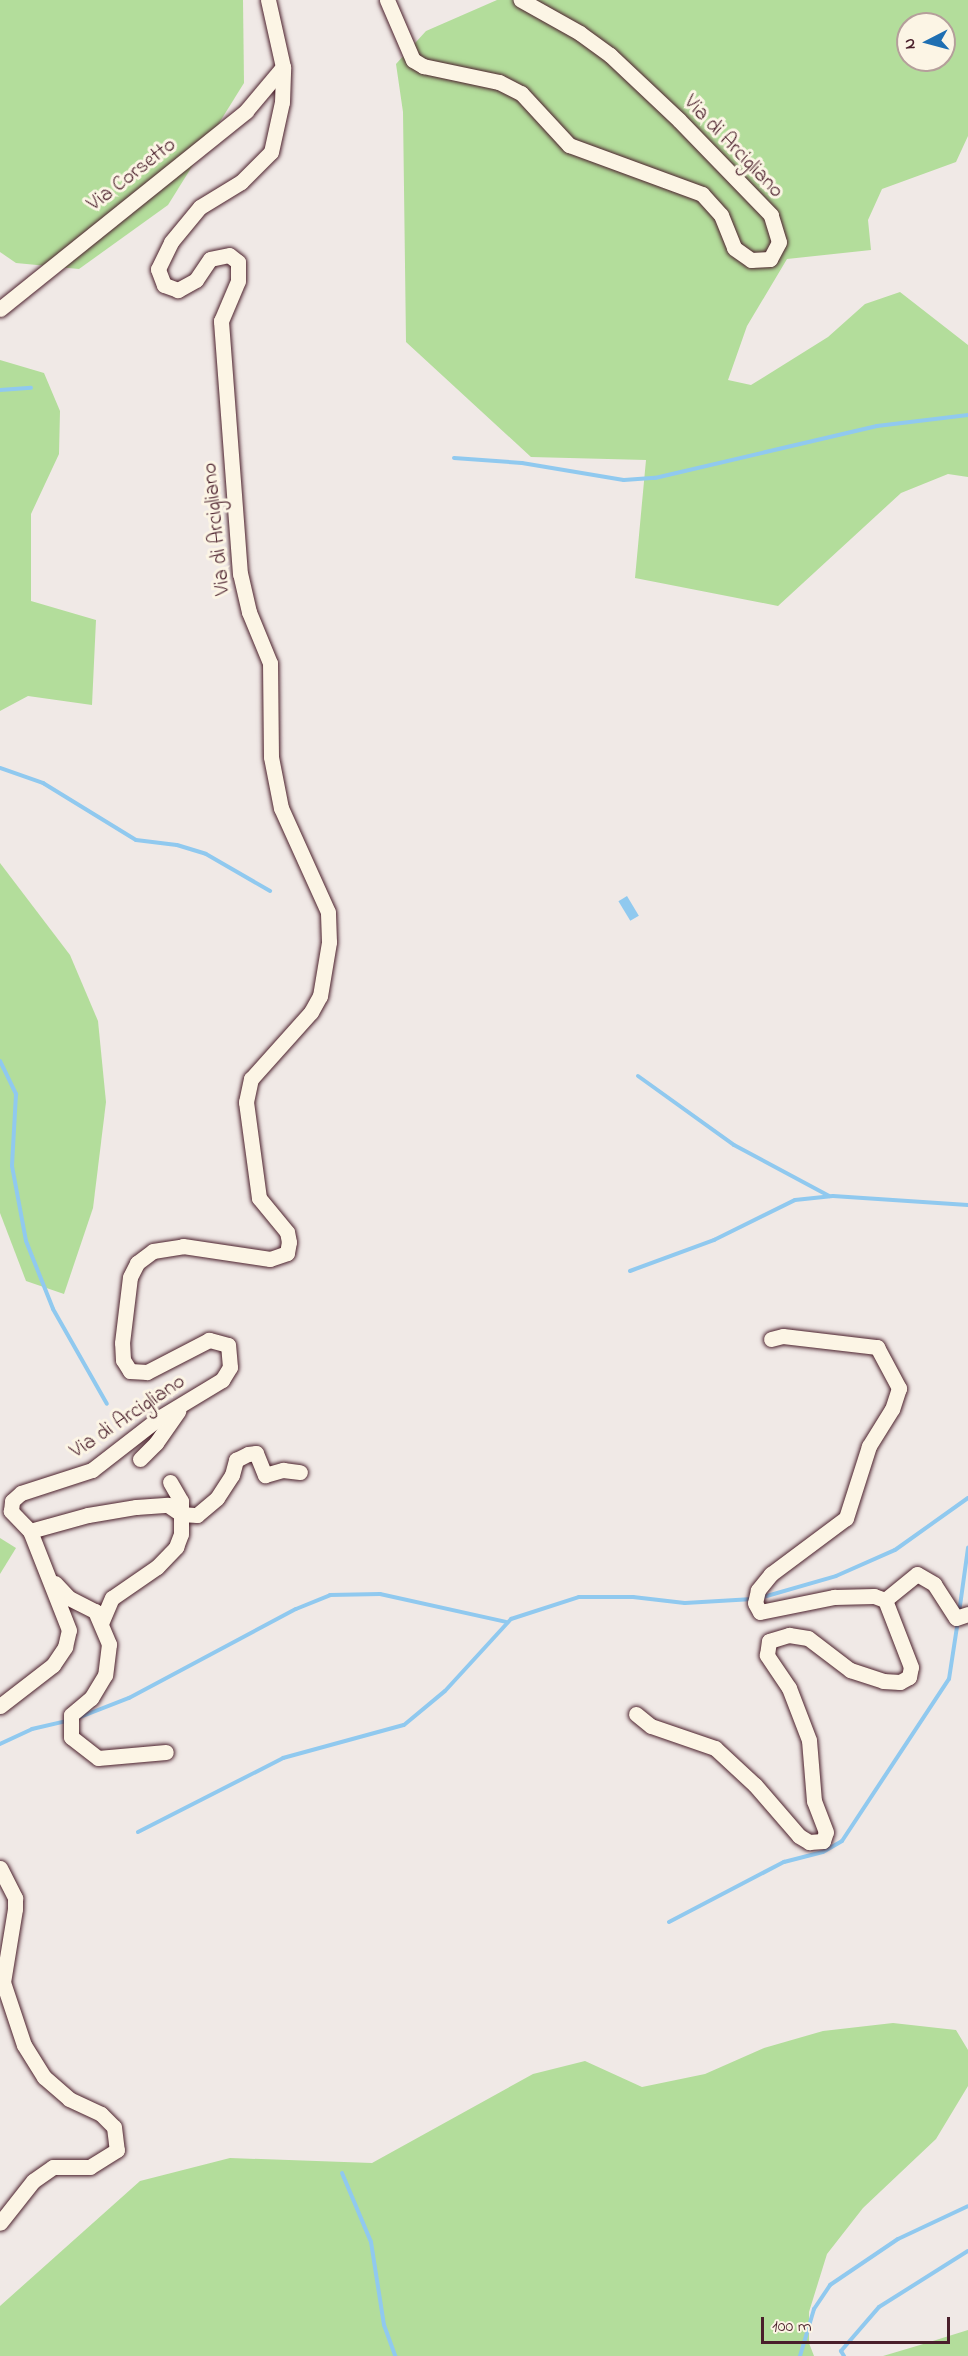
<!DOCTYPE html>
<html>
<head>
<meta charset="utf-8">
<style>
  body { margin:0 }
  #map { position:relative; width:968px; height:2356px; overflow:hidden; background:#f0e9e6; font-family:"Indie Flower",sans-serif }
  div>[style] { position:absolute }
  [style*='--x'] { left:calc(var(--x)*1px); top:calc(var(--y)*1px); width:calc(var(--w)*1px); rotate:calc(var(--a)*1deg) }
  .green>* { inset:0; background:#b3dd9b }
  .water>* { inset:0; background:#90c9ef; transform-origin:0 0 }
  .stream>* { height:4px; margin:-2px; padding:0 2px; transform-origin:2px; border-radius:2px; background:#90c9ef }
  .roads { filter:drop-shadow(0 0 2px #4a1f2b) drop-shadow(0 0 2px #4a1f2b) }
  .minor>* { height:15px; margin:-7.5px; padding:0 7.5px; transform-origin:7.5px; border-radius:7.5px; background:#fcf5e5 }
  span { translate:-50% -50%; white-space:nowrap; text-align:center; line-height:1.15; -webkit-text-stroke:6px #fcf5e5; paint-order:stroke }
  .street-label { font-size:21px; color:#4a1f2b }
  .north { position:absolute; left:896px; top:12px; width:60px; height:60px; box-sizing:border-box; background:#fcf5e5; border:2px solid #b59f9b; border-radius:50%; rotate:264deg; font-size:16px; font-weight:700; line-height:24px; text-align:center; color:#4a1f2b }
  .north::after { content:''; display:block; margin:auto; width:21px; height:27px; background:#1f6fb2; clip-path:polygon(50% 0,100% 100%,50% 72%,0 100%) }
  .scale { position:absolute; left:761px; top:2317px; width:189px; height:27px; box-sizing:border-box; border:3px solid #4a1f2b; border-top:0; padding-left:8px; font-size:18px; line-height:21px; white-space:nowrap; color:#4a1f2b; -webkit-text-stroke:4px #fcf5e5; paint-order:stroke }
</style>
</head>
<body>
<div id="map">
  <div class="green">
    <i style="clip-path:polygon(0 0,243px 0,244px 83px,168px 205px,79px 269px,16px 263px,0 252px)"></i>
    <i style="clip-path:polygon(evenodd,497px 0,968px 0,968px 136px,956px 162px,882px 189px,868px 220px,871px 250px,787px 259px,747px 326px,728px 380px,751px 385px,828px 337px,865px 304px,900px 292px,968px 345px,968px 477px,948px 474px,901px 493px,778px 606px,635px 578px,646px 460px,531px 457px,406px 342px,403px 112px,396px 64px,426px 31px,497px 0,908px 24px,944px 24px,944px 60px,908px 60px,908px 24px)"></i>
    <i style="clip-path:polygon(0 360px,44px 373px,60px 411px,59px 454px,31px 514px,31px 601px,96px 620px,92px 705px,28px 696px,0 711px)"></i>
    <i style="clip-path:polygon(0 863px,70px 955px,98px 1021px,106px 1102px,93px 1208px,64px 1294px,26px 1281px,0 1213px)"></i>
    <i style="clip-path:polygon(0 1538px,16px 1548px,0 1574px)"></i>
    <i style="clip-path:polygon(893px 2023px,956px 2030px,968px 2050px,968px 2086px,936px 2139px,863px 2208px,827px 2254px,809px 2312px,809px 2343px,814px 2356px,0 2356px,0 2306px,140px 2181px,230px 2158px,372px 2163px,533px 2074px,585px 2061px,642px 2087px,705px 2074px,764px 2048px,823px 2031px)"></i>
    <i style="clip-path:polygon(968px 2330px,968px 2356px,883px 2356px,920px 2345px)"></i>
  </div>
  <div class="water">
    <i style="left:627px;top:896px;width:23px;height:10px;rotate:59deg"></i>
  </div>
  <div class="stream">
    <i style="--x:0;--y:390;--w:31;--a:-4"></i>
    <i style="--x:454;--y:458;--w:68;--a:4.2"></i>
    <i style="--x:522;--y:463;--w:103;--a:9.5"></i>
    <i style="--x:624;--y:480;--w:31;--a:-4"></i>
    <i style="--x:655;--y:478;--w:228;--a:-13.2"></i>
    <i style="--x:877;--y:426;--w:92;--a:-6.9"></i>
    <i style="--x:0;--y:768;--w:46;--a:19.2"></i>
    <i style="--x:43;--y:783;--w:109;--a:31.5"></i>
    <i style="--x:136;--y:840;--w:41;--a:7"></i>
    <i style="--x:177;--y:845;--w:30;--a:17"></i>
    <i style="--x:206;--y:854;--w:74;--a:30"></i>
    <i style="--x:0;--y:1061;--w:37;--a:64"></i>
    <i style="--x:16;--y:1094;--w:72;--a:93.2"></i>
    <i style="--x:12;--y:1166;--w:76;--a:79.4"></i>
    <i style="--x:26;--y:1241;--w:73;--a:68.3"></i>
    <i style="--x:53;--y:1309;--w:109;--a:60.4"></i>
    <i style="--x:638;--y:1076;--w:118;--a:35.7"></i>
    <i style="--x:734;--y:1145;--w:108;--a:28.2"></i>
    <i style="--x:630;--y:1271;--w:90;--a:-20.3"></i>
    <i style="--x:714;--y:1240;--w:90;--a:-26.3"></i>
    <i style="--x:795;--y:1200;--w:38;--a:-6"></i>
    <i style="--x:833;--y:1196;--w:135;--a:3.8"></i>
    <i style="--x:760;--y:1598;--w:79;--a:-16.1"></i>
    <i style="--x:836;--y:1576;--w:64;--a:-23.8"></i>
    <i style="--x:895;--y:1550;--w:90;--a:-35.5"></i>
    <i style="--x:959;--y:1613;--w:66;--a:-82.1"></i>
    <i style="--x:75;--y:1719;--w:58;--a:-21.3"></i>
    <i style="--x:129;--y:1698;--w:189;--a:-28.1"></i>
    <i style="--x:296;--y:1609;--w:37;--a:-22"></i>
    <i style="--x:330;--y:1595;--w:50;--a:-1.1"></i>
    <i style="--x:380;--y:1594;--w:129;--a:12.5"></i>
    <i style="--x:0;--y:1744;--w:35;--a:-25"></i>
    <i style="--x:32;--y:1729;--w:36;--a:-13"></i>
    <i style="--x:138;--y:1832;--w:163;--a:-27"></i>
    <i style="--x:283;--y:1758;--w:125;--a:-15.3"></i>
    <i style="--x:404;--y:1725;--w:53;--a:-39.7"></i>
    <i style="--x:445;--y:1691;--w:98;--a:-47.5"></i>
    <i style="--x:511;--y:1619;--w:71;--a:-17.9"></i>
    <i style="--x:579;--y:1597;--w:54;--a:0"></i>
    <i style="--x:633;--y:1597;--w:52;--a:6.6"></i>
    <i style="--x:685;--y:1603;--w:68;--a:-3.4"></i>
    <i style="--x:669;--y:1922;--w:130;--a:-27.6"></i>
    <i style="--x:784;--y:1862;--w:40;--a:-14.4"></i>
    <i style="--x:823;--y:1852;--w:22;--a:-30"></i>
    <i style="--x:842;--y:1841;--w:194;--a:-56.6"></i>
    <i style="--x:949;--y:1679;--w:60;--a:-81.3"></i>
    <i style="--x:342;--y:2173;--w:75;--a:67.2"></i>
    <i style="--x:371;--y:2242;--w:84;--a:81.1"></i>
    <i style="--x:384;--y:2325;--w:33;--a:70"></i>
    <i style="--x:800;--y:2356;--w:49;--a:-73.4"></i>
    <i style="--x:814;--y:2309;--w:29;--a:-56"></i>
    <i style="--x:830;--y:2285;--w:82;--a:-34.1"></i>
    <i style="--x:898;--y:2239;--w:77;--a:-25.2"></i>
    <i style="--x:844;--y:2356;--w:6;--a:-121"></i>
    <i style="--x:841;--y:2351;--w:58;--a:-49.2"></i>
    <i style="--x:879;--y:2307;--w:105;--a:-32.2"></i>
  </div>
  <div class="roads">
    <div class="minor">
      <i style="--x:387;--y:0;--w:65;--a:66.6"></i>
      <i style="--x:413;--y:60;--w:12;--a:31"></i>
      <i style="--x:423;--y:66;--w:78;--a:11.9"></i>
      <i style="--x:499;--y:82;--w:25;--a:27"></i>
      <i style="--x:521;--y:93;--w:71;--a:47.3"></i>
      <i style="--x:569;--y:145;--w:142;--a:20.2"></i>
      <i style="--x:702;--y:194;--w:28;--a:48"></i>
      <i style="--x:721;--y:215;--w:35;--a:68"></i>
      <i style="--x:734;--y:248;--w:21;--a:35"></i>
      <i style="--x:751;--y:260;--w:19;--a:-3"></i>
      <i style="--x:770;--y:259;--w:19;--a:-62"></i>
      <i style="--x:779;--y:242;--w:28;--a:-107"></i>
      <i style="--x:771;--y:215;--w:132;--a:-134.1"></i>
      <i style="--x:679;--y:120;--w:95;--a:-136.7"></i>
      <i style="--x:610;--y:55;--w:37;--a:-144"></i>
      <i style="--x:580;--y:33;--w:68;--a:-150.8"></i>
      <i style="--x:0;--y:309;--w:316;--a:-38.8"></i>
      <i style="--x:246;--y:111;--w:57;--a:-49.9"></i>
      <i style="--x:771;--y:1339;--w:12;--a:-14"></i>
      <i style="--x:783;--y:1336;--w:95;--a:6.7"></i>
      <i style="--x:877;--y:1347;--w:47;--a:61.8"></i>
      <i style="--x:899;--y:1388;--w:22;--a:108"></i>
      <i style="--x:892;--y:1409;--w:44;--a:121.9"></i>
      <i style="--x:869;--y:1446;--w:76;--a:107.7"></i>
      <i style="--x:846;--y:1518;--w:94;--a:143.3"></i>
      <i style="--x:771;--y:1574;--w:21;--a:129"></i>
      <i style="--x:758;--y:1590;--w:13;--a:103"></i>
      <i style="--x:755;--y:1603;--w:10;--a:61"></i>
      <i style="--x:760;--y:1612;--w:76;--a:-11.5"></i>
      <i style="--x:834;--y:1597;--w:40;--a:-1.4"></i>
      <i style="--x:874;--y:1596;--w:12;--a:20"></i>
      <i style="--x:140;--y:1459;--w:23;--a:-45"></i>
      <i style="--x:156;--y:1443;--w:39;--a:-55"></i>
      <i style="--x:30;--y:1531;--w:60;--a:-15.4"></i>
      <i style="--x:88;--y:1515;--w:49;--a:-9.5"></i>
      <i style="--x:136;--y:1507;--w:32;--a:-4"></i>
      <i style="--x:168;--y:1505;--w:16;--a:35"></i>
      <i style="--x:181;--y:1514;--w:16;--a:4"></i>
      <i style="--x:197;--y:1515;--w:26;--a:-40"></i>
      <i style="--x:217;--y:1498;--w:27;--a:-57"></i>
      <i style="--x:232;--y:1475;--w:16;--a:-75"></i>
      <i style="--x:236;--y:1460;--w:13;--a:-27"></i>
      <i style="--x:248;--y:1454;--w:8;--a:-7"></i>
      <i style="--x:256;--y:1453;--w:24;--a:68"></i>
      <i style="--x:265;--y:1475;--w:19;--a:-16"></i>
      <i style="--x:283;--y:1470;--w:17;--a:7"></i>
      <i style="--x:55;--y:1583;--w:21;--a:47"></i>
      <i style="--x:69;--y:1598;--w:29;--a:27"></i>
      <i style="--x:95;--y:1611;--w:36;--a:67"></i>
      <i style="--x:109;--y:1644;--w:31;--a:97"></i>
      <i style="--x:105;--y:1675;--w:27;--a:121"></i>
      <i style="--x:91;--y:1698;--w:26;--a:140"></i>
      <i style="--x:71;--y:1715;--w:22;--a:90"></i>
      <i style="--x:71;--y:1737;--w:34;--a:38"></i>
      <i style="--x:98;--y:1758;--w:68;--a:-5"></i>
      <i style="--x:102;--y:1621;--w:25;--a:-67"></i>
      <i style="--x:112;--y:1598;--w:55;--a:-34.6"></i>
      <i style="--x:157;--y:1567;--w:28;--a:-46"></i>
      <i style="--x:176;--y:1547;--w:14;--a:-69"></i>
      <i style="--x:181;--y:1534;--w:33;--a:-90"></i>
      <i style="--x:181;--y:1501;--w:22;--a:-120"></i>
      <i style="--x:0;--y:1706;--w:67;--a:-37.7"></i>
      <i style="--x:53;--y:1665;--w:22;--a:-56"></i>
      <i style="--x:65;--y:1647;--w:17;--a:-77"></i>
      <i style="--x:69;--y:1630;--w:106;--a:-111.5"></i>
      <i style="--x:30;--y:1531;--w:28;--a:-134"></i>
      <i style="--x:11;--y:1511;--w:10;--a:-84"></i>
      <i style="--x:12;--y:1501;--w:12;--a:-42"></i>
      <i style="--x:21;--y:1493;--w:75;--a:-17.9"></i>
      <i style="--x:92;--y:1470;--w:85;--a:-37.8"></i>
      <i style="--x:159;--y:1418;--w:74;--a:-31.1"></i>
      <i style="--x:222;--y:1380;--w:15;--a:-58"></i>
      <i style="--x:230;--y:1367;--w:22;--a:-95"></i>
      <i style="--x:228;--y:1345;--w:20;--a:-165"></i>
      <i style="--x:209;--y:1340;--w:70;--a:152.7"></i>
      <i style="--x:147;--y:1372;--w:17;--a:-177"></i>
      <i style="--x:130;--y:1371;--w:13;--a:-122"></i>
      <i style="--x:123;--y:1360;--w:17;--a:-93"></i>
      <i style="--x:122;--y:1343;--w:66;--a:-83.1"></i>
      <i style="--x:130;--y:1277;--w:16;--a:-63"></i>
      <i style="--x:137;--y:1263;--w:20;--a:-37"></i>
      <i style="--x:153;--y:1251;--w:30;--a:-9"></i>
      <i style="--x:183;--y:1246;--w:88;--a:8.5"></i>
      <i style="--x:270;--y:1259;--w:18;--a:-19"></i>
      <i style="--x:287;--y:1253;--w:11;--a:-80"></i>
      <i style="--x:289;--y:1242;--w:10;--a:-101"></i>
      <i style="--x:287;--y:1232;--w:44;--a:-129.5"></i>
      <i style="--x:259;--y:1198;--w:97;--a:-97.7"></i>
      <i style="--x:246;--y:1102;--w:24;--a:-78"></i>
      <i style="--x:251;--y:1079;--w:90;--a:-48.2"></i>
      <i style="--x:311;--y:1012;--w:18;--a:-61"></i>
      <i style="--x:320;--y:996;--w:55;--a:-80.5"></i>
      <i style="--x:329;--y:942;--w:30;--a:-92"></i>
      <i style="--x:328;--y:912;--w:114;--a:-114.3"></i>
      <i style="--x:281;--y:808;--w:52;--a:-101.1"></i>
      <i style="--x:271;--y:757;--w:94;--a:-90.6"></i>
      <i style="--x:270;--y:663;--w:55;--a:-112.4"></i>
      <i style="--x:249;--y:612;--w:39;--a:-103"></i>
      <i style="--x:240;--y:574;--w:254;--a:-94.3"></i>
      <i style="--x:221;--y:321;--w:43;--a:-67"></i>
      <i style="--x:238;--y:281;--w:19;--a:-90"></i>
      <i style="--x:238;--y:262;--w:11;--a:-142"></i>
      <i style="--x:229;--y:255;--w:19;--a:168"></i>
      <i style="--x:210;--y:259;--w:25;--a:124"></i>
      <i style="--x:196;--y:280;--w:21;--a:151"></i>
      <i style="--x:178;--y:290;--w:15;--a:-160"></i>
      <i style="--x:164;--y:285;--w:17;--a:-111"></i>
      <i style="--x:158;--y:269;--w:30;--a:-64"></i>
      <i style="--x:171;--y:242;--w:45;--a:-50.4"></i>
      <i style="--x:200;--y:207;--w:48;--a:-31.4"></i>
      <i style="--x:241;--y:182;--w:42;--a:-45"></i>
      <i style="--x:271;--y:152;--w:51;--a:-77.6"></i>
      <i style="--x:282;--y:102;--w:35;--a:-88"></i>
      <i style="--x:283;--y:67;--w:69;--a:-102.6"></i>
      <i style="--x:636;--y:1714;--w:19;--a:39"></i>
      <i style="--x:651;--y:1726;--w:68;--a:19"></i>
      <i style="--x:715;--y:1748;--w:54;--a:42.8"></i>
      <i style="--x:755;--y:1785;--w:67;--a:49.2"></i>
      <i style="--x:799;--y:1836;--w:12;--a:31"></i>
      <i style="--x:809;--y:1842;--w:14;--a:-4"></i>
      <i style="--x:823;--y:1841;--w:9;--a:-72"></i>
      <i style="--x:826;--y:1832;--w:33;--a:-111"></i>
      <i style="--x:814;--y:1801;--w:61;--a:-94.7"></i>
      <i style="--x:809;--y:1740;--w:56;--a:-111"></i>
      <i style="--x:789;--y:1688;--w:40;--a:-124"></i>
      <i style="--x:767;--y:1655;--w:14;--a:-82"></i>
      <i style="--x:769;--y:1641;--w:21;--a:-17"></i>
      <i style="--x:789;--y:1635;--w:19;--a:9"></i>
      <i style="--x:808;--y:1638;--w:53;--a:37.3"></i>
      <i style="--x:850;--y:1670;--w:35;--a:18"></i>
      <i style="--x:883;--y:1681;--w:17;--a:3"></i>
      <i style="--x:900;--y:1682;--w:10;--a:-29"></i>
      <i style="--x:909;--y:1677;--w:10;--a:-79"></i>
      <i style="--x:911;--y:1667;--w:72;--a:-111.2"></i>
      <i style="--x:885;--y:1600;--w:41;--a:-39.1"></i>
      <i style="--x:917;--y:1574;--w:20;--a:30"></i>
      <i style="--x:934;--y:1584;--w:40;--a:57.1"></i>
      <i style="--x:956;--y:1618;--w:13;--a:-18"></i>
      <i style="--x:0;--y:1868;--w:34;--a:63"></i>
      <i style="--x:15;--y:1898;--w:11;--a:90"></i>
      <i style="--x:15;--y:1909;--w:74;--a:99.3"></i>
      <i style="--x:3;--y:1982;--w:66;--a:71.6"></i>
      <i style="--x:24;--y:2045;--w:38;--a:58"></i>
      <i style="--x:44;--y:2077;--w:33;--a:41"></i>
      <i style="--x:69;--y:2099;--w:35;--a:25"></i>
      <i style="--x:101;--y:2114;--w:18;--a:45"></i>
      <i style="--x:114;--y:2127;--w:23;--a:83"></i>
      <i style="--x:117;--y:2150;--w:32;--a:148"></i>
      <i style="--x:90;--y:2167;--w:37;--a:180"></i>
      <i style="--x:53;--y:2167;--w:24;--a:145"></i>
      <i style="--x:33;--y:2181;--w:53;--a:128.2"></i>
    </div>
  </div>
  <div class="street-label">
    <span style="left:733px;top:147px;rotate:46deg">Via di Arcigliano</span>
    <span style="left:132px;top:175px;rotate:-38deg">Via Corsetto</span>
    <span style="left:217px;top:529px;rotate:-96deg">Via di Arcigliano</span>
    <span style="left:128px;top:1417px;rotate:-34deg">Via di Arcigliano</span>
  </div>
  <div class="north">N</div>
  <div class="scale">100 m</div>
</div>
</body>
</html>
